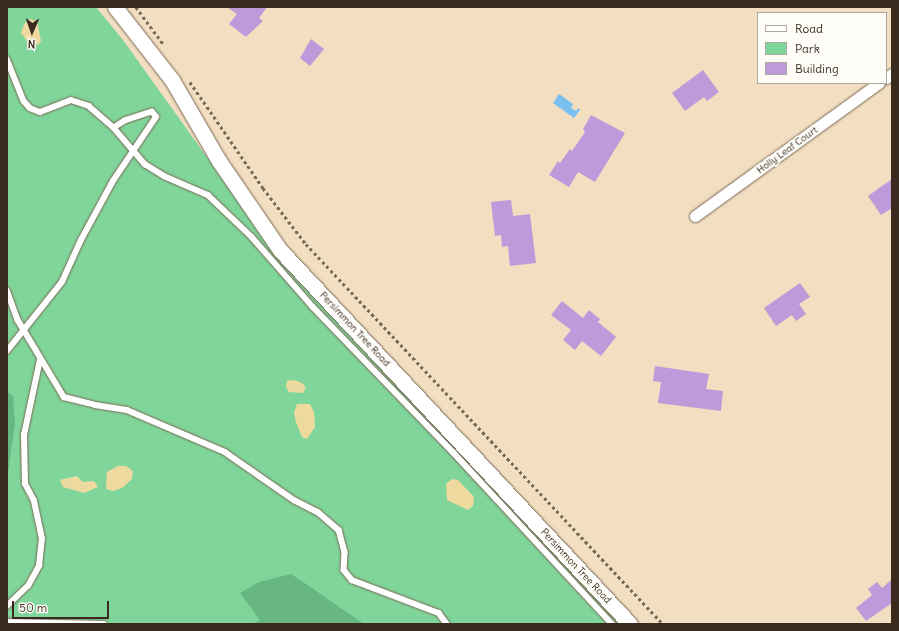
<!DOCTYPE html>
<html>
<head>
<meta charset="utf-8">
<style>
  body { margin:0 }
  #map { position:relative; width:899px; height:631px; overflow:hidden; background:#f2dec0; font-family:Delius,sans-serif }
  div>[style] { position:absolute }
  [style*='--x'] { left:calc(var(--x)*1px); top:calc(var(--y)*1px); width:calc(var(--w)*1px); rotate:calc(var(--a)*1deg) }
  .green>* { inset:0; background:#80d69a }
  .forest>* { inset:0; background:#68b782 }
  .sand>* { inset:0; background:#eeda9e }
  .water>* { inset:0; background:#79c0f1 }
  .building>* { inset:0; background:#bd9ada }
  .path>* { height:2.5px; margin-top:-1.25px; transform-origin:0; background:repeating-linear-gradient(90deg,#7b6957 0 3px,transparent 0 6px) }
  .roads { filter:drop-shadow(0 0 1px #7b6957) drop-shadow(0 0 1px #7b6957) }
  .service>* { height:5.5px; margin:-2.75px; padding:0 2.75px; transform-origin:2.75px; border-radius:2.75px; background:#fff }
  .minor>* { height:11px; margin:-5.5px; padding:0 5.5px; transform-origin:5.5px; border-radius:5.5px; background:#fff }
  .secondary>* { height:15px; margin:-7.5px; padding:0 7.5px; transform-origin:7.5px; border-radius:7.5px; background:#fff }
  span { translate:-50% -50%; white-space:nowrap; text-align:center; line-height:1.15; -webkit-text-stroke:4px #fdfcf7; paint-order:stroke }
  .street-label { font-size:10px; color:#3b2a1e }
  .frame { position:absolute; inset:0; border:8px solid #3b2a1e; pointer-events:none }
  .legend { position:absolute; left:757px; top:12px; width:130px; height:72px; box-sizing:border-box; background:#fdfcf7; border:1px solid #afa8a0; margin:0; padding:5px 7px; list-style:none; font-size:12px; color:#3b2a1e }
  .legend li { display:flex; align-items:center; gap:8px; height:20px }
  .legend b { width:20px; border:1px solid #afa8a0 }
  .north { position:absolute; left:12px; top:12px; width:40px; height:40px; -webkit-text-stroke:3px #fdfcf7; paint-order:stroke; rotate:182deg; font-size:11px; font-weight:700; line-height:16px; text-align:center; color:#3b2a1e }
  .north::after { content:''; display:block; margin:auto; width:14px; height:18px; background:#3b2a1e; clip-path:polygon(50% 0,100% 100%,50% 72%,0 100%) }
  .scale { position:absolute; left:12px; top:601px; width:97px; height:18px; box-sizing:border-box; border:2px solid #3b2a1e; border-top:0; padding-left:5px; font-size:12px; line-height:14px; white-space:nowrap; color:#3b2a1e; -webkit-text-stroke:3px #fdfcf7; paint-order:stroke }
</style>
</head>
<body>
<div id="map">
  <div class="green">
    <i style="clip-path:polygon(7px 7px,96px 7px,123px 40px,279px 258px,623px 624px,7px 624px)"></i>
  </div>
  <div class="forest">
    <i style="clip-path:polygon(7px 392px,13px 396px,15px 423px,7px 479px)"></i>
    <i style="clip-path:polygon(291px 574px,309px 586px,364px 624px,254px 624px,260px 620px,240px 593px,259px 582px)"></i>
  </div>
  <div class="sand">
    <i style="clip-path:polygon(30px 19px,37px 21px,41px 41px,38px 45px,27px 41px,21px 33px,24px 24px)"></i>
    <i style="clip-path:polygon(294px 380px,302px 383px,306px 388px,303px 393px,289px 392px,286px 387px,287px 381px)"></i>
    <i style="clip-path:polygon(297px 404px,310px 404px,314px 412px,315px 427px,307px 439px,302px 437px,296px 422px,294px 413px)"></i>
    <i style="clip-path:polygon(118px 466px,126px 466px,133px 471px,132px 479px,122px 488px,113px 491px,106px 489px,107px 472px)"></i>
    <i style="clip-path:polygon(77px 476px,83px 482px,94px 481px,98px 487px,84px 493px,63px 487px,60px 480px)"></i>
    <i style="clip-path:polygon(452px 479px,458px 480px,474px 497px,473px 506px,468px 510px,447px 500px,446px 484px)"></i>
  </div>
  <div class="water">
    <i style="clip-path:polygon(559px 94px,573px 104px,571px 108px,576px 111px,578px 108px,580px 110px,574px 118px,553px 103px)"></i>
  </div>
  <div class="building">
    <i style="clip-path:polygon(227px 7px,267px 7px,259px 18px,263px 21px,246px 37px,229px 24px,237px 14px)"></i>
    <i style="clip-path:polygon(311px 39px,324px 49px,310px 66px,300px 58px)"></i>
    <i style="clip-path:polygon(703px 70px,719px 92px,707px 101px,704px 97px,685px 111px,672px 93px)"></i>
    <i style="clip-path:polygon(591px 115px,625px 133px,595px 182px,578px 172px,569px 187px,549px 175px,558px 161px,560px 163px,570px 149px,572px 151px,585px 132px,583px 129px)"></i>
    <i style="clip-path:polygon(892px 179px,892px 208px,881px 215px,868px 196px)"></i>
    <i style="clip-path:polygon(511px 200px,513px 216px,530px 214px,536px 263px,510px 266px,508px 246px,502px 247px,501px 235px,495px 236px,491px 202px)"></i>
    <i style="clip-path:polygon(800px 283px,810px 297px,799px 304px,806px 314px,796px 321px,792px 315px,776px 326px,764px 308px)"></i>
    <i style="clip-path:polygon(562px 301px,583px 318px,589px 310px,600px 319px,598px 322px,616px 337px,601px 356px,582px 341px,575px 350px,563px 340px,571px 330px,551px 315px)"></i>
    <i style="clip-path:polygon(655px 366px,709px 374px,706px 389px,723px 391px,721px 411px,658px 403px,661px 382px,653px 381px)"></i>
    <i style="clip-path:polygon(892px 579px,892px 603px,866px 621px,856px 608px,872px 595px,868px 589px,877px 582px,882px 588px)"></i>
  </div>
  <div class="path">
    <i style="--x:136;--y:7;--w:47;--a:53.6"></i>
    <i style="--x:190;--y:82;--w:129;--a:55.4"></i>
    <i style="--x:263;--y:188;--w:71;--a:52.5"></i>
    <i style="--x:306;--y:244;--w:521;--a:46.79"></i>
  </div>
  <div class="roads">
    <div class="service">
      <i style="--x:7;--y:59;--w:45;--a:68"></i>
      <i style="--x:24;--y:101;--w:9;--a:49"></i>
      <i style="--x:30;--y:108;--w:11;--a:22"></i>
      <i style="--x:40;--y:112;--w:33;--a:-21"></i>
      <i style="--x:71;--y:100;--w:19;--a:18"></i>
      <i style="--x:89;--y:106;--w:33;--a:41"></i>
      <i style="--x:114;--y:128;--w:48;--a:49.3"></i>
      <i style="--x:145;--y:164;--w:22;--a:32"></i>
      <i style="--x:164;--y:176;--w:48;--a:23.4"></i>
      <i style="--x:208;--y:195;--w:61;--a:43.7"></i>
      <i style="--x:252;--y:237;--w:93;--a:48.9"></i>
      <i style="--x:313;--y:307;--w:202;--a:46"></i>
      <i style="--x:453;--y:452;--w:234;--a:47.2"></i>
      <i style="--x:7;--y:290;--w:32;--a:70"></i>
      <i style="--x:18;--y:320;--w:90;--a:59.1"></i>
      <i style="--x:64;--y:397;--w:32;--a:14"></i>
      <i style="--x:95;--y:405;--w:32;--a:9"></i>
      <i style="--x:127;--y:410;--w:107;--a:23.2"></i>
      <i style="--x:225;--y:452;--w:84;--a:34.8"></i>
      <i style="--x:294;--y:500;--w:27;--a:27"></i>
      <i style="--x:318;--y:512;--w:28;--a:41"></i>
      <i style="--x:339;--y:530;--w:23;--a:75"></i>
      <i style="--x:345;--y:552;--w:18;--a:93"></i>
      <i style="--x:344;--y:570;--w:13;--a:51"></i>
      <i style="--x:352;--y:580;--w:93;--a:20.8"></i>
      <i style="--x:439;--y:613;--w:14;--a:54"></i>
      <i style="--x:7;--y:351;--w:88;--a:-51.4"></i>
      <i style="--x:62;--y:282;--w:46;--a:-65.7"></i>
      <i style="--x:81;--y:240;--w:67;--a:-61.5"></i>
      <i style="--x:113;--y:181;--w:77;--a:-56.1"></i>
      <i style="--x:156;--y:117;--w:6;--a:-129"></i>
      <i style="--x:152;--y:112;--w:28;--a:162"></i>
      <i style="--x:125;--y:121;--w:13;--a:148"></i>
      <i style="--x:7;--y:606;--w:29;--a:-44"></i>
      <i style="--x:28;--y:586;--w:23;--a:-61"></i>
      <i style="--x:39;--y:566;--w:27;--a:-84"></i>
      <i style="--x:42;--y:539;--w:39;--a:-102"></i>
      <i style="--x:34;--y:501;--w:19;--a:-118"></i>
      <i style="--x:25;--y:484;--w:49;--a:-91.2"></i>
      <i style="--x:24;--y:435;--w:77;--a:-78"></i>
      <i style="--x:7;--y:622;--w:97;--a:1.2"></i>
    </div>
    <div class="minor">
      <i style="--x:886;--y:78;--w:7;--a:-34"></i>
      <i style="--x:695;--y:216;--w:227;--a:-35.9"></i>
    </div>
    <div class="secondary">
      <i style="--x:115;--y:7;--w:93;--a:52"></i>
      <i style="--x:172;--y:80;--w:94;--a:59.9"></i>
      <i style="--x:219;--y:161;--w:108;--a:55.6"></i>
      <i style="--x:280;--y:250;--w:512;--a:46.9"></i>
    </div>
  </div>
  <div class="street-label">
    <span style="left:787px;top:150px;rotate:-36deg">Holly Leaf Court</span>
    <span style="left:355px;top:329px;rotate:47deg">Persimmon Tree Road</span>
    <span style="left:576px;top:566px;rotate:47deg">Persimmon Tree Road</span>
  </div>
  <div class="frame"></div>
  <ul class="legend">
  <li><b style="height:5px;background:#fff"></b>Road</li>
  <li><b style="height:11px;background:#80d69a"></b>Park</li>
  <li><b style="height:11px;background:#bd9ada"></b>Building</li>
  </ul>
  <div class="north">N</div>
  <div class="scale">50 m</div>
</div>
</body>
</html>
